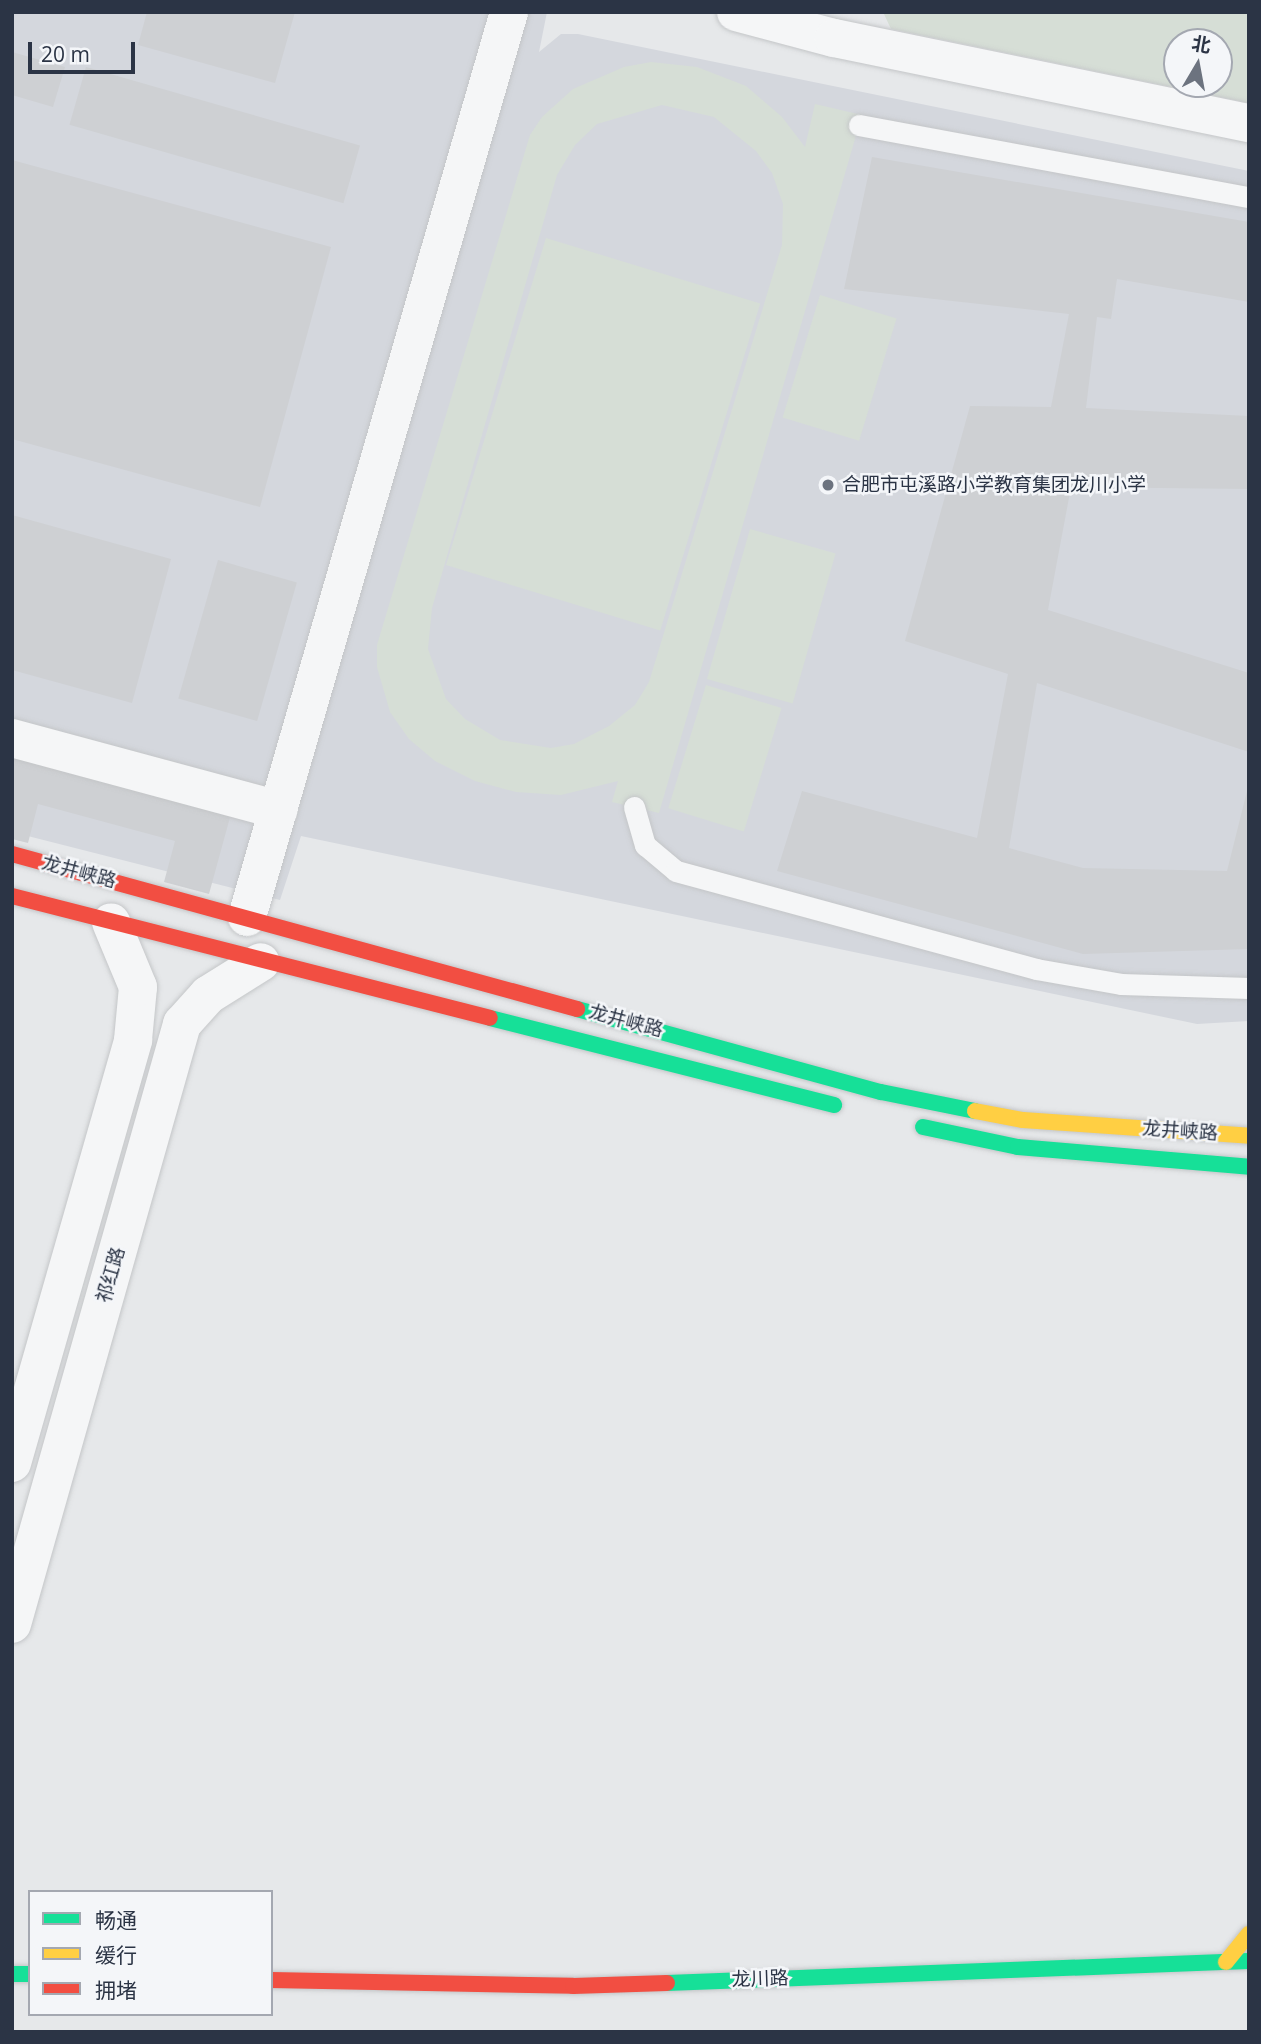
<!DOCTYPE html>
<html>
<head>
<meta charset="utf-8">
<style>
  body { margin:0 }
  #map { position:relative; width:1261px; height:2044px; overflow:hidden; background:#e6e8ea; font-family:"Open Sans","Noto Sans SC",sans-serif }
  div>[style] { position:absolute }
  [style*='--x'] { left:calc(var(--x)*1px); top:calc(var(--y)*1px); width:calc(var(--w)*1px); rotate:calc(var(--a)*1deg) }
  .built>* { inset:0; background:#d4d7dd }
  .green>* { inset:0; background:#d6ded6; transform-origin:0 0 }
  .building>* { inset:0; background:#ced0d3; transform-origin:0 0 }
  .roads { filter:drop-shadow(0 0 2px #c4c6c8) drop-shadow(0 0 2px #c4c6c8) }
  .lane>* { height:21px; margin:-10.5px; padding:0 10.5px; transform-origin:10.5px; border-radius:10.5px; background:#f5f6f7 }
  .street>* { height:38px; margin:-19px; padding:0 19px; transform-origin:19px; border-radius:19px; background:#f5f6f7 }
  .fast>* { height:16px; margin:-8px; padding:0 8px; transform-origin:8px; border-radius:8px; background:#16e098 }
  .slow>* { height:16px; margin:-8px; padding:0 8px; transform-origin:8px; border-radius:8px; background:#ffcf43 }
  .jam>* { height:16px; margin:-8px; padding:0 8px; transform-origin:8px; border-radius:8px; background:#f24e42 }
  .dots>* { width:19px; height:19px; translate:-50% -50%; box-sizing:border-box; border:4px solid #f4f6f9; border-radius:50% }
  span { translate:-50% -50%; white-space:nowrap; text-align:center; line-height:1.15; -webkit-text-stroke:5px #f4f6f9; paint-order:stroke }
  .poi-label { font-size:19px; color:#2b3445 }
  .left { translate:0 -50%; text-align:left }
  .street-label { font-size:19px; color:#2b3445 }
  .frame { position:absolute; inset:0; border:14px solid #2b3445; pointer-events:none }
  .legend { position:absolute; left:28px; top:1890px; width:245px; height:126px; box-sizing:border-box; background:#f4f6f9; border:2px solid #a4a8b1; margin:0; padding:9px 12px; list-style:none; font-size:21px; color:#2b3445 }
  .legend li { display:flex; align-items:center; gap:14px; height:35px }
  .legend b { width:35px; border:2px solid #a4a8b1 }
  .north { position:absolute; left:1163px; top:28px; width:70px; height:70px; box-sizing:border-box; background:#f4f6f9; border:2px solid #a4a8b1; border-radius:50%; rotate:10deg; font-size:19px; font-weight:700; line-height:28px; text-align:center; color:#2b3445 }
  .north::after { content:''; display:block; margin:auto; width:24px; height:32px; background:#6c737f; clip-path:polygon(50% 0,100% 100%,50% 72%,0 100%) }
  .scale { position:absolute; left:28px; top:42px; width:107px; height:32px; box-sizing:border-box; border:4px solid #2b3445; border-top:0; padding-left:9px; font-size:21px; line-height:24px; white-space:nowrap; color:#2b3445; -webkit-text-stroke:5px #f4f6f9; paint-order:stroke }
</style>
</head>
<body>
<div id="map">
  <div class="built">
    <i style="clip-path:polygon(12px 12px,547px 12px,539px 52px,561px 34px,578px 34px,1249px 171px,1249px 1021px,1197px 1024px,301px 836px,280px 900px,12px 832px)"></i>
  </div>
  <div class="green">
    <i style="clip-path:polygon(evenodd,883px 12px,1249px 12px,1249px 103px,891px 29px,883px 12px,1177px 42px,1219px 42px,1219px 84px,1177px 84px,1177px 42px)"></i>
    <i style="clip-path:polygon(evenodd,651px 62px,697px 67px,746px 86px,782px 117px,805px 147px,815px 104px,862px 115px,659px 813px,612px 802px,618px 781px,561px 795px,516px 792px,475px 781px,435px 761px,409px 739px,390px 712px,377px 667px,377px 645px,530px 135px,542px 117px,573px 89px,624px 67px,651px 62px,662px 105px,714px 117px,756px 151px,772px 173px,783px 204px,782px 245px,649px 682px,635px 705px,609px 726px,574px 744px,551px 748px,500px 740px,465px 719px,446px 699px,428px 649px,432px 608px,557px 175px,575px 145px,597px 124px,662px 105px)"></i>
    <i style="left:546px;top:238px;width:224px;height:342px;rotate:17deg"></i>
    <i style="left:820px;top:295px;width:80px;height:128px;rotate:17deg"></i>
    <i style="left:750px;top:529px;width:89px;height:156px;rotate:16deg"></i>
    <i style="left:706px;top:685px;width:79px;height:129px;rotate:17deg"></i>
  </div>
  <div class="building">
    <i style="clip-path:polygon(147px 12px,295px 12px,275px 83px,138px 45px)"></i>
    <i style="clip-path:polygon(12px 52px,65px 67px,53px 107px,12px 95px)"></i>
    <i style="left:86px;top:67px;width:285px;height:60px;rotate:16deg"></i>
    <i style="clip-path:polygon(872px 157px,1249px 222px,1249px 302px,1117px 279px,1111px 319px,1097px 317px,1086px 408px,1249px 416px,1249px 489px,1071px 487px,1048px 610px,1249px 673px,1249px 752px,1037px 683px,1009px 848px,1083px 868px,1227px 871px,1249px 783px,1249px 949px,1083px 954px,777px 871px,802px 791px,977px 838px,1008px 674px,905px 641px,970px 406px,1051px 407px,1069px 314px,844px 289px)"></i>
    <i style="clip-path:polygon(12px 160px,331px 247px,260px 507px,12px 439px)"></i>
    <i style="clip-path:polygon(12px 515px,171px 559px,132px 703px,12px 670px)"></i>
    <i style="left:218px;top:560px;width:82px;height:144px;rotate:16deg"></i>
    <i style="clip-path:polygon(12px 751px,232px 810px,209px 894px,164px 882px,175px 841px,38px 804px,28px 843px,12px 839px)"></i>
  </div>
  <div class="roads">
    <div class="lane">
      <i style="--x:859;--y:125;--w:397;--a:10.5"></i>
      <i style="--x:634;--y:807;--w:40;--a:74"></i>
      <i style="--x:645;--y:845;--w:40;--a:40"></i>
      <i style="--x:676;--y:871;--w:373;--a:15.2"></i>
      <i style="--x:1036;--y:969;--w:86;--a:10"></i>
      <i style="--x:1121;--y:984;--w:128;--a:1.8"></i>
    </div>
    <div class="street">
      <i style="--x:736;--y:12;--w:101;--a:14.9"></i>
      <i style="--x:834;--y:38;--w:424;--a:11.6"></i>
      <i style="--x:12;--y:738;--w:276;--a:15.1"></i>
      <i style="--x:247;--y:917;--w:942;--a:-73.85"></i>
      <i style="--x:12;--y:1463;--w:440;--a:-74"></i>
      <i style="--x:133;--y:1040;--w:53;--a:-84.6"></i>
      <i style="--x:138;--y:987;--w:70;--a:-112.6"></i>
      <i style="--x:12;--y:1624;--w:624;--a:-74.18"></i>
      <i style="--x:182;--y:1024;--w:39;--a:-48"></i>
      <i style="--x:208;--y:995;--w:62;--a:-31.9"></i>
    </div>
    <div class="fast">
      <i style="--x:577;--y:1009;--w:315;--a:15.3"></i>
      <i style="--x:881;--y:1092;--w:96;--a:11.4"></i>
      <i style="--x:490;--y:1018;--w:355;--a:14.2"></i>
      <i style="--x:923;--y:1127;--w:97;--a:11.9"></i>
      <i style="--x:1018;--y:1147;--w:232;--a:4.9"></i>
      <i style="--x:12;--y:1974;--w:18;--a:0"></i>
      <i style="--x:667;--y:1983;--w:582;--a:-2.16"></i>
    </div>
    <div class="slow">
      <i style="--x:975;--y:1111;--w:49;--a:10.6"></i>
      <i style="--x:1023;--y:1120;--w:227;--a:4"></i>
      <i style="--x:1226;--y:1962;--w:36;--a:-51"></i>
    </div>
    <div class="jam">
      <i style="--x:12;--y:854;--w:586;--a:15.34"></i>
      <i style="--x:12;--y:896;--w:493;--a:14.3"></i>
      <i style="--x:271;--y:1980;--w:302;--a:1.1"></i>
      <i style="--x:573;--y:1986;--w:94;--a:-1.8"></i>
    </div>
  </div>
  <div class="dots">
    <i style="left:828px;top:485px;background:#6c737f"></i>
  </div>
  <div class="poi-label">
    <span class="left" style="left:842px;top:485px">合肥市屯溪路小学教育集团龙川小学</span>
  </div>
  <div class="street-label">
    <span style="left:79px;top:872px;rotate:15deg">龙井峡路</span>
    <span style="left:626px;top:1021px;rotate:15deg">龙井峡路</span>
    <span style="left:1180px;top:1131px;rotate:4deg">龙井峡路</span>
    <span style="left:111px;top:1275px;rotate:-74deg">祁红路</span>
    <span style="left:760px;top:1979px;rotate:-2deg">龙川路</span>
  </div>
  <div class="frame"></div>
  <ul class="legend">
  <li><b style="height:9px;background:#16e098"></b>畅通</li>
  <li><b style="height:9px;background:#ffcf43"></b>缓行</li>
  <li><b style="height:9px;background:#f24e42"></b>拥堵</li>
  </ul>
  <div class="north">北</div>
  <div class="scale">20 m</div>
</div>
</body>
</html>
